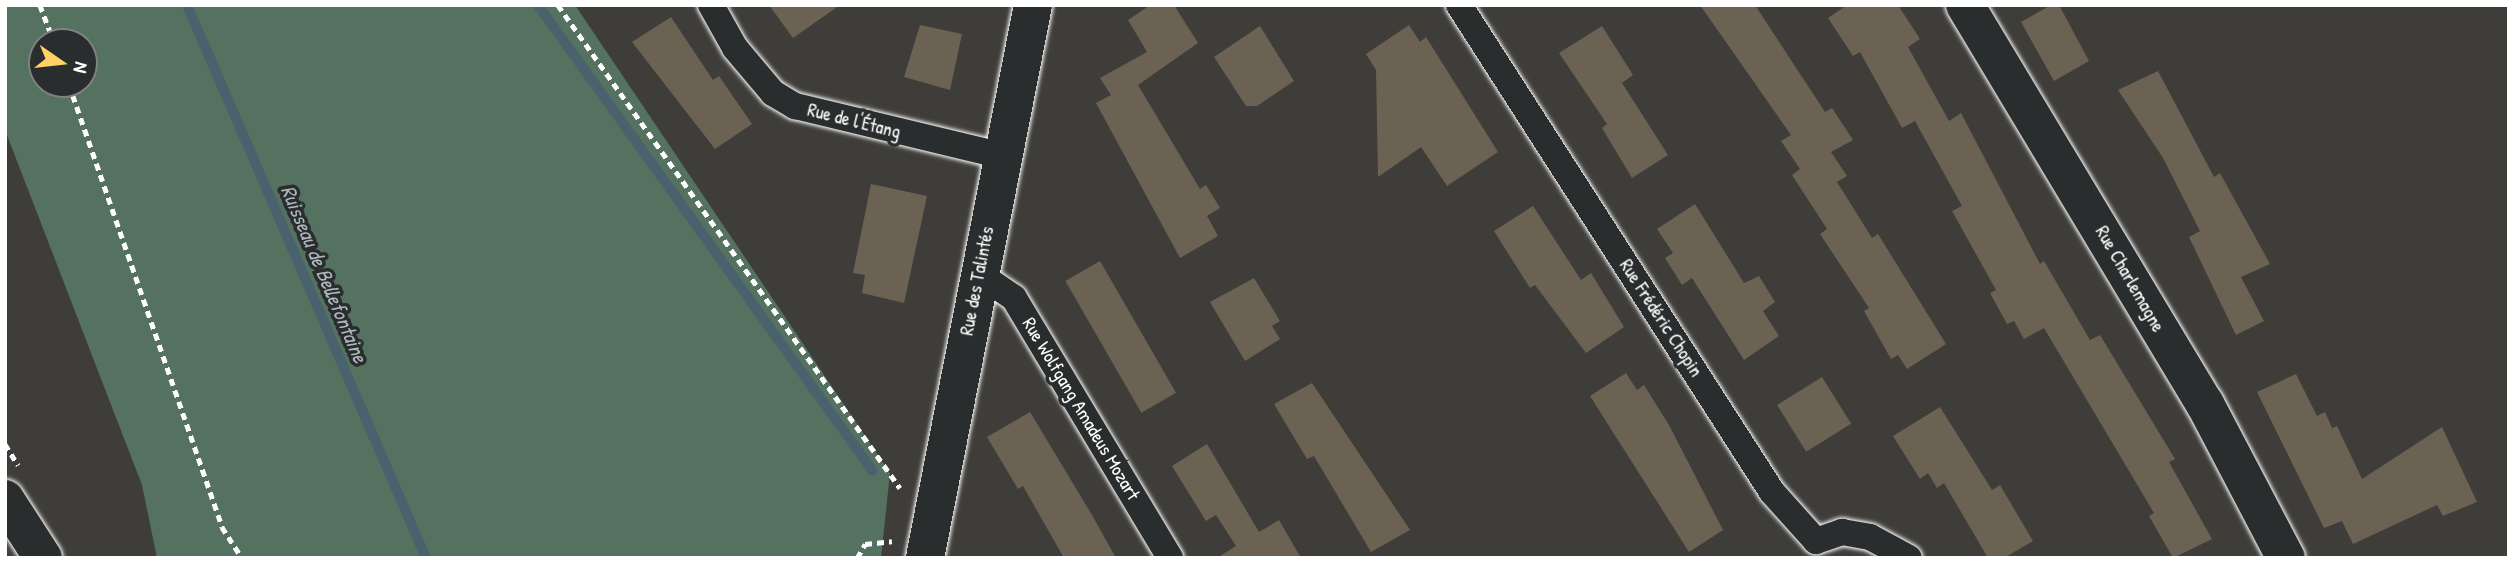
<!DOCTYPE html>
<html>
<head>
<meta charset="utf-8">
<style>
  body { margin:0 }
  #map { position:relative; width:2514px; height:563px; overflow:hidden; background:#3e3d39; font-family:"Patrick Hand",sans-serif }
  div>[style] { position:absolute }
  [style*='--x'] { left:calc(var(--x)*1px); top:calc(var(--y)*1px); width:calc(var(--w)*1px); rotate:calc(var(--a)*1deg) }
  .green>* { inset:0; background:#557160 }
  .stream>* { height:10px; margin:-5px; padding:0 5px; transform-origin:5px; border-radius:5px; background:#49626e }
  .building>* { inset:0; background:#6c6253; transform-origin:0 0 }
  .path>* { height:4.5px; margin-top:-2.25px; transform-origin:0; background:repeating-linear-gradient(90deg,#fff 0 7px,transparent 0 12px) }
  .roads { filter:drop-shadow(0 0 2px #fff) drop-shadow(0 0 2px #fff) }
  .street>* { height:26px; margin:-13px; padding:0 13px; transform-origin:13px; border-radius:13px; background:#2a2d2e }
  .secondary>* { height:38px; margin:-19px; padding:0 19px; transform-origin:19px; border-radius:19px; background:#2a2d2e }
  span { translate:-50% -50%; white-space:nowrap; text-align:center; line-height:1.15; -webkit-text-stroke:7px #2a2d2e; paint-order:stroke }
  .street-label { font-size:19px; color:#fff }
  .water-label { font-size:21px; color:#adb8be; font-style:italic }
  .frame { position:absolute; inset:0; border:7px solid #fff; pointer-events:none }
  .north { position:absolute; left:28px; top:28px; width:70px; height:70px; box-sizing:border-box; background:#2a2d2e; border:2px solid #7f8182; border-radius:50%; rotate:104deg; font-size:19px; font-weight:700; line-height:28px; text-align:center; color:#fff }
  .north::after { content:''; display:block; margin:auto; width:24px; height:32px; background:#ffd166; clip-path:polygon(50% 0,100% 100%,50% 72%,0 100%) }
</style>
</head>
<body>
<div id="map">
  <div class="green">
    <i style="clip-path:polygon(evenodd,5px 5px,575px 5px,890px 473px,881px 558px,157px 558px,142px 485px,5px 130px,5px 5px,42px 42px,84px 42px,84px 84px,42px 84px,42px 42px)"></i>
  </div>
  <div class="stream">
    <i style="--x:187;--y:5;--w:602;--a:66.63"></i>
    <i style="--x:538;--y:5;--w:573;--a:54.31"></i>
  </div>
  <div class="building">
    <i style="clip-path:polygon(769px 5px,840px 5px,793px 38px)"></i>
    <i style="clip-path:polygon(1150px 5px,1174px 5px,1198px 43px,1138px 85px,1200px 189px,1206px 185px,1220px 208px,1207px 216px,1218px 236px,1180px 258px,1096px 103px,1111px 95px,1100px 78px,1147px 52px,1128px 20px)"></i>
    <i style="clip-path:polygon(1700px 5px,1755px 5px,1825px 112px,1832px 108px,1853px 140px,1831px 152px,1847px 176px,1837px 182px,1872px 238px,1878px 234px,1946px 344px,1907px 369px,1898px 355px,1891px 359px,1864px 311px,1869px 308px,1820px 234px,1827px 229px,1792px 175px,1800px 169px,1781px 141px,1791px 135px)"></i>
    <i style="clip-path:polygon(1847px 5px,1898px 5px,1920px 39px,1908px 47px,1949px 121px,1961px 113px,2040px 264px,2044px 261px,2090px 340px,2100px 335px,2175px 459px,2169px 462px,2212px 539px,2173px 558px,2149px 516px,2154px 513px,2044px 328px,2024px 339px,2014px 321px,2007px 324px,1990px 293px,1996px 290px,1952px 211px,1962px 206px,1915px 121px,1902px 128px,1860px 52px,1853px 56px,1828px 18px)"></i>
    <i style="clip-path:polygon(2051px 5px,2059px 5px,2089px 61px,2054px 81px,2021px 22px)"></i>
    <i style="clip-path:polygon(671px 17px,713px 80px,719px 76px,752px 124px,715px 149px,632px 42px)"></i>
    <i style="clip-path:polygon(920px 25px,962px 34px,950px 90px,904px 77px)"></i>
    <i style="clip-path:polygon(1409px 25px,1420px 42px,1426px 37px,1498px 152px,1447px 186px,1421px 147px,1378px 177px,1376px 70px,1366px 54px)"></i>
    <i style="clip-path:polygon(1260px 26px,1294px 81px,1257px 106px,1246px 106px,1214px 57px)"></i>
    <i style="clip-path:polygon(1602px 26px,1633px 75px,1622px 83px,1668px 155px,1632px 178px,1602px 128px,1607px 124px,1559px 53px)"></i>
    <i style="clip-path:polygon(2158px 71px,2214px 177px,2220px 173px,2270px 264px,2241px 277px,2264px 321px,2236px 335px,2189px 237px,2200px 231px,2163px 158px,2118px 90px)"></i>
    <i style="clip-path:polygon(871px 184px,927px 196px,904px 303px,862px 293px,865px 275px,853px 273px)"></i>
    <i style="clip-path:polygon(1695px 204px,1744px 283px,1759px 276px,1775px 302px,1763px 311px,1779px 336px,1744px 360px,1692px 278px,1682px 285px,1665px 258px,1673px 253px,1657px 229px)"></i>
    <i style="clip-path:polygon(1533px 206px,1581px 280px,1591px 273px,1624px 327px,1586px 353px,1535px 285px,1530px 288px,1494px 231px)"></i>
    <i style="left:1100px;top:261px;width:152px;height:40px;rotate:60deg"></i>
    <i style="clip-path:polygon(1254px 278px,1280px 321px,1272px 326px,1280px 339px,1245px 361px,1210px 302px)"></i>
    <i style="clip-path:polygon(1626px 373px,1637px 390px,1644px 385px,1669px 425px,1723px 530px,1689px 552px,1590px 396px)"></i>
    <i style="clip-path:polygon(2296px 374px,2317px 416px,2325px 412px,2332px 428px,2337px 426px,2362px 479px,2442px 427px,2477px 502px,2443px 516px,2437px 505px,2353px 544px,2342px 521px,2324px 528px,2257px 392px)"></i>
    <i style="left:1822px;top:377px;width:55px;height:53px;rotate:58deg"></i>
    <i style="clip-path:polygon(1312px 383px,1410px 530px,1371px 552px,1314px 456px,1307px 459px,1274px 404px)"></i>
    <i style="clip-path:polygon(1940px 407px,1992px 490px,2000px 485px,2033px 541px,2004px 558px,1988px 558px,1944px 483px,1937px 488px,1928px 473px,1920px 479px,1893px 436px)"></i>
    <i style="clip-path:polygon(1030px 412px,1092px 515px,1116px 558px,1064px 558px,1023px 486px,1018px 489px,987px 437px)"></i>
    <i style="clip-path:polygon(1207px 444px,1259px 532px,1279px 520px,1301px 558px,1217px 558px,1236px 546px,1216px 515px,1206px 521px,1172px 466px)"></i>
  </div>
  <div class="path">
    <i style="--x:40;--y:5;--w:40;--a:69"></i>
    <i style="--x:558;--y:5;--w:592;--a:54.7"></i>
    <i style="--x:69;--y:84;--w:469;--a:70.9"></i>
    <i style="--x:222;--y:527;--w:37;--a:57"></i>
    <i style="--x:5;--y:444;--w:25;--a:58"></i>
    <i style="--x:857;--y:558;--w:16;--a:-60"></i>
    <i style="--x:865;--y:544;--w:27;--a:-6"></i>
  </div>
  <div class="roads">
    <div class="street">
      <i style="--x:711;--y:5;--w:49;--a:60.8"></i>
      <i style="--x:735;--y:48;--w:59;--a:49.8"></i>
      <i style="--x:773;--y:93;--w:26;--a:31"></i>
      <i style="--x:795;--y:106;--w:214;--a:13.5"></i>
      <i style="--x:1459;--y:5;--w:579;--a:57.27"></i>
      <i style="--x:1772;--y:492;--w:66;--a:48.1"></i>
      <i style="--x:1816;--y:541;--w:28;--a:-19"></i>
      <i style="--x:1842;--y:532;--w:28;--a:10"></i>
      <i style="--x:1870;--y:537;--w:44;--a:28.3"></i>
      <i style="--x:979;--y:274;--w:42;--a:34.4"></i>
      <i style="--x:1014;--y:298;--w:303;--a:59"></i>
    </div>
    <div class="secondary">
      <i style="--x:1965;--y:5;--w:466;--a:59"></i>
      <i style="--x:2205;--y:404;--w:174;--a:62.3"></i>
      <i style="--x:5;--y:499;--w:70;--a:57.2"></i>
      <i style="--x:925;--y:558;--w:563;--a:-78.95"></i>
    </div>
  </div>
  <div class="street-label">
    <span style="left:854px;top:121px;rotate:14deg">Rue de l'Étang</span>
    <span style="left:2130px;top:279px;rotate:60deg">Rue Charlemagne</span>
    <span style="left:977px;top:281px;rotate:-79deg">Rue des Talintés</span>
    <span style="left:1661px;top:318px;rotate:57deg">Rue Frédéric Chopin</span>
    <span style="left:1081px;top:409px;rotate:59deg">Rue Wolfgang Amadeus Mozart</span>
  </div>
  <div class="water-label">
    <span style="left:324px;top:274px;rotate:67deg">Ruisseau de Bellefontaine</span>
  </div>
  <div class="frame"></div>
  <div class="north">N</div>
</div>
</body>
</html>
